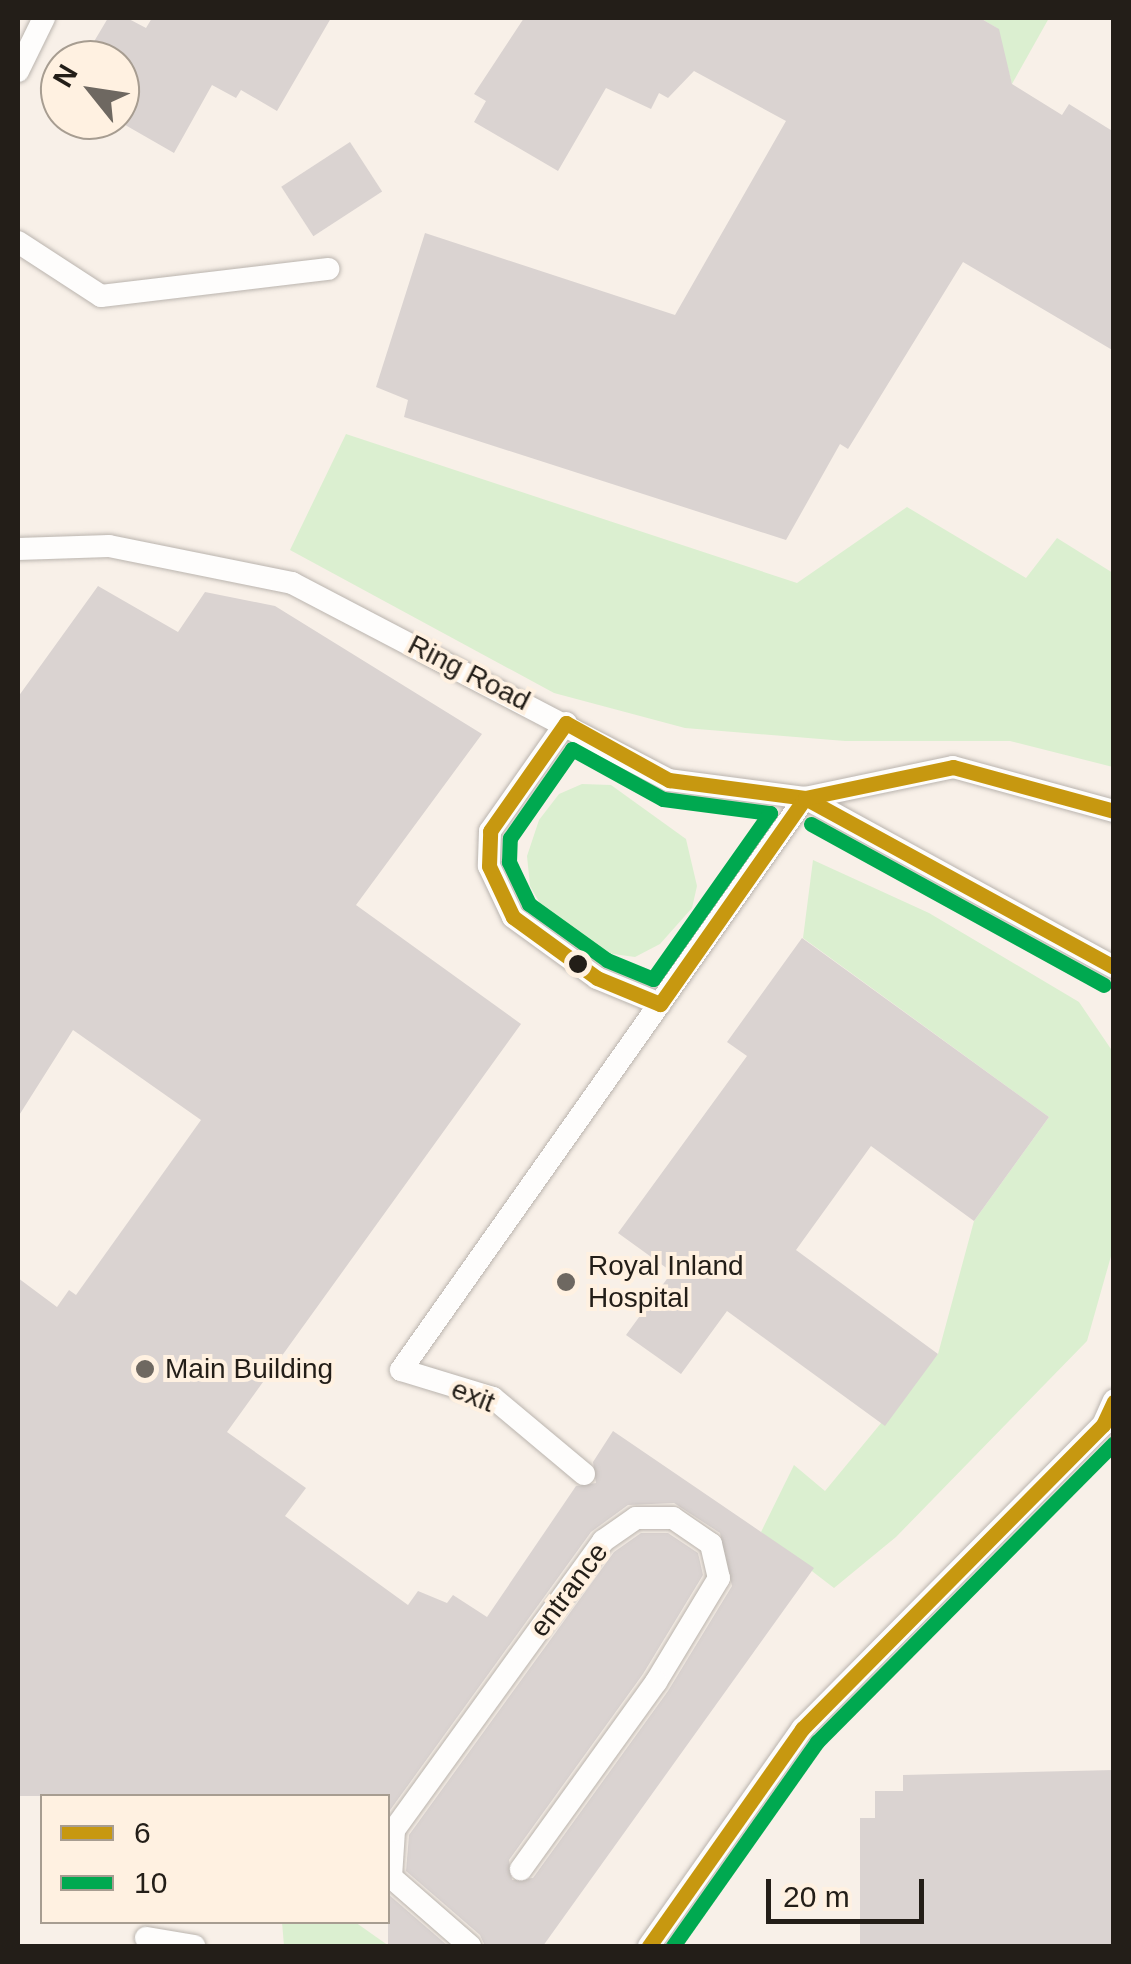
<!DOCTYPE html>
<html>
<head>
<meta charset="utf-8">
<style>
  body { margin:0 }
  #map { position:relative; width:1131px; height:1964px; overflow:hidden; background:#f8f0e8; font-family:Arial,sans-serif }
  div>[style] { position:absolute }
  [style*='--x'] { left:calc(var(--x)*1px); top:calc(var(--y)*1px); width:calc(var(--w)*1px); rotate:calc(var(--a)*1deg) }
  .green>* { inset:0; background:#dbefd0 }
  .building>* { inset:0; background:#dad3d1; transform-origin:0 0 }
  .roads { filter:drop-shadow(0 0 2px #bab4ae) drop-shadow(0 0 2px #bab4ae) }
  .lane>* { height:22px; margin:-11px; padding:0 11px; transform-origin:11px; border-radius:11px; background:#fefdfc }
  .bus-1>* { height:15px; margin:-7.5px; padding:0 7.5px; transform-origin:7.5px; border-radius:7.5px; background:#c79810 }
  .bus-2>* { height:15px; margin:-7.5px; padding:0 7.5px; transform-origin:7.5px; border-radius:7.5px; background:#00a950 }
  .dots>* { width:28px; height:28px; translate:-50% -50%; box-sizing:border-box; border:5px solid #fff1e1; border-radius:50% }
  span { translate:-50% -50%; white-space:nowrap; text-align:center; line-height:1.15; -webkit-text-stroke:8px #fff1e1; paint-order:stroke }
  .street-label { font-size:28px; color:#231e18 }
  .poi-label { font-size:28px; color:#231e18 }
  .left { translate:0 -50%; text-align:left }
  .frame { position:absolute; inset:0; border:20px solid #231e18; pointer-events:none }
  .legend { position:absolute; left:40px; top:1794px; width:350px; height:130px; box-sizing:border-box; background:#fff1e1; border:2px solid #a79d91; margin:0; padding:12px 18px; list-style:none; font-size:30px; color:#231e18 }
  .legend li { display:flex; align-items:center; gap:20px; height:50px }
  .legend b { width:50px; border:2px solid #a79d91 }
  .north { position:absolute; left:40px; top:40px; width:100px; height:100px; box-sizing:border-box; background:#fff1e1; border:2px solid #a79d91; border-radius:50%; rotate:300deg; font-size:28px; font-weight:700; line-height:40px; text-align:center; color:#231e18 }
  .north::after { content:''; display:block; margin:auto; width:35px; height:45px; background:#6e6861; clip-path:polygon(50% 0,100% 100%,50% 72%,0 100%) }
  .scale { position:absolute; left:766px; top:1879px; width:158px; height:45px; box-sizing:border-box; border:5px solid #231e18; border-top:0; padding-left:12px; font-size:30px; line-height:35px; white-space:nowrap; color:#231e18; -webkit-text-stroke:8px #fff1e1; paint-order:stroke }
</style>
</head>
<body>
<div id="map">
  <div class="green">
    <i style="clip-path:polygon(980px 18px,1049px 18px,1012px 84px,997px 28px)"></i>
    <i style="clip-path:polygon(346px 434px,797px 583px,907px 507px,1026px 578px,1057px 538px,1113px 573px,1113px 767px,1010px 741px,845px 741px,685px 728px,554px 693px,290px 550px)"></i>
    <i style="clip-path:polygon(582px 784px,611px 785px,686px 839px,697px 886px,692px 908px,660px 944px,635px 957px,606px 953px,581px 939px,545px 912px,530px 886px,527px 856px,539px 820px,559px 794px)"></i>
    <i style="clip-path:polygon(813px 860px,929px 913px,1079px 1002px,1113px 1052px,1113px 1249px,1087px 1341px,896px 1537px,834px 1588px,761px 1532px,794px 1465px,825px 1491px,938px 1354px,974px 1221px,1049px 1117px,803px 938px)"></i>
    <i style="clip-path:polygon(282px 1922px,355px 1922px,389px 1946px,284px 1946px)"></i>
  </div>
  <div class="building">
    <i style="clip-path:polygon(108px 18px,127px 18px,146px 28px,152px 18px,331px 18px,277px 111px,241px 90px,236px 98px,212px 85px,174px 153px,120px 122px,120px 60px,83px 60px)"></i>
    <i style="clip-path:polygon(524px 18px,980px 18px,999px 29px,1012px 84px,1062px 115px,1069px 104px,1114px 132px,1114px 351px,963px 262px,848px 449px,840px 444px,786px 540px,404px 417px,408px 400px,376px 387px,425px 233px,675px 315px,786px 121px,694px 71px,668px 98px,659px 93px,651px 109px,606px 88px,558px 171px,474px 122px,486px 101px,474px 94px)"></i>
    <i style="left:350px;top:142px;width:59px;height:82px;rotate:57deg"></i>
    <i style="clip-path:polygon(98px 586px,178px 632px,205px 592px,275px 606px,482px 734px,356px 905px,521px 1024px,227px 1432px,306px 1488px,285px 1516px,408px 1605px,418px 1591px,447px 1603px,453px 1595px,487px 1617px,576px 1486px,596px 1483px,593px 1462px,613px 1431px,814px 1568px,543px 1946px,485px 1946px,480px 1935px,406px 1871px,409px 1835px,614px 1552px,641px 1533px,668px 1533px,698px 1553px,703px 1575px,643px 1674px,509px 1860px,512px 1880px,533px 1878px,668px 1691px,732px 1586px,720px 1533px,674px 1503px,628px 1505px,591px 1532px,388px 1813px,388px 1796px,18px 1796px,18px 1278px,57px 1307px,69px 1290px,76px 1295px,201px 1120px,73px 1030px,18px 1117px,18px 697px)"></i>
    <i style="clip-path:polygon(802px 938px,1049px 1117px,974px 1221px,871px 1146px,796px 1250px,938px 1354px,885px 1426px,727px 1311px,681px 1374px,626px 1335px,672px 1272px,618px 1233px,747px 1056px,727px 1042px)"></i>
    <i style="clip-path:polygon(1114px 1770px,1114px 1946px,860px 1946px,860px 1818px,875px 1818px,875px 1791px,903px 1791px,903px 1775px)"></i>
    <i style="clip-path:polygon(388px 1894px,448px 1946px,388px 1946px)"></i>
  </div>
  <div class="roads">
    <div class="lane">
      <i style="--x:18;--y:71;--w:59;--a:-63.9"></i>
      <i style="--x:18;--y:242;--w:99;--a:33"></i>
      <i style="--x:101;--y:296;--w:229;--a:-6.8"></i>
      <i style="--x:18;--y:549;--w:91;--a:-1.9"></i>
      <i style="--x:109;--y:546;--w:187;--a:11.4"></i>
      <i style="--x:292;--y:583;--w:425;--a:27.6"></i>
      <i style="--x:669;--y:780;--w:137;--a:7.5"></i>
      <i style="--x:805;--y:798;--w:352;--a:28.7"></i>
      <i style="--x:566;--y:723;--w:132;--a:125.1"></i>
      <i style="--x:490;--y:831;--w:35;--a:92"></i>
      <i style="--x:489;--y:866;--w:56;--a:64.8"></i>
      <i style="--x:513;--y:917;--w:104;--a:36"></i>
      <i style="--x:597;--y:978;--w:68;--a:22.4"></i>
      <i style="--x:584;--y:1474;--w:119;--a:-140.1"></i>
      <i style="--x:493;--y:1398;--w:96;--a:-163.1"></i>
      <i style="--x:401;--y:1370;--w:700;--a:-54.77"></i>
      <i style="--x:805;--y:798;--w:151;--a:-11.8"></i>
      <i style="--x:953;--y:767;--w:167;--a:15.3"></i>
      <i style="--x:146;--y:1938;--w:49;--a:9.5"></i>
      <i style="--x:470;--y:1946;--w:105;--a:-138.9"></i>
      <i style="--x:391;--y:1877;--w:47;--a:-86.3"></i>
      <i style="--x:394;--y:1830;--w:357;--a:-54.1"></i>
      <i style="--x:603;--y:1541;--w:40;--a:-34.9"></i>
      <i style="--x:636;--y:1518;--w:37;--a:0"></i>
      <i style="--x:673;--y:1518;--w:46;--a:34.4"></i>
      <i style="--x:711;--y:1544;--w:35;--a:77"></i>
      <i style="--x:719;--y:1578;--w:122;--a:121.2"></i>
      <i style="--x:656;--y:1682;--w:231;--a:125.8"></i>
      <i style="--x:649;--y:1946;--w:266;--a:-54.8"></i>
      <i style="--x:802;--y:1729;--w:428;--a:-45.3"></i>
      <i style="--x:1103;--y:1425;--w:27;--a:-66"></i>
    </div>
  </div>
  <div class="bus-1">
    <i style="--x:566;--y:723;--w:118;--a:29"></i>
    <i style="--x:669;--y:780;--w:137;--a:7.5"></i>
    <i style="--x:805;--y:798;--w:252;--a:125.1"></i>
    <i style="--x:660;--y:1004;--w:68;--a:-157.6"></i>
    <i style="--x:597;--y:978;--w:104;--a:-144"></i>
    <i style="--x:513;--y:917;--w:56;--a:-115.2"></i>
    <i style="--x:489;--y:866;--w:35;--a:-88"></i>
    <i style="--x:490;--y:831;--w:132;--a:-54.9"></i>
    <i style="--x:805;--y:798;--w:352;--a:28.7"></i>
    <i style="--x:805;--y:798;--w:151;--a:-11.8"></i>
    <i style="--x:953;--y:767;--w:167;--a:15.3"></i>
    <i style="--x:649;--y:1946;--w:266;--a:-54.8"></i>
    <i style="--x:802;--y:1729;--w:428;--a:-45.3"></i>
    <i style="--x:1103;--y:1425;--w:26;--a:-65"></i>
  </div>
  <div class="bus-2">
    <i style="--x:572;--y:749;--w:104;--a:28.8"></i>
    <i style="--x:663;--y:799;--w:108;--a:7.5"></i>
    <i style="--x:770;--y:813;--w:203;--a:125.2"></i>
    <i style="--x:653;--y:979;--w:50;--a:-157.6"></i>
    <i style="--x:607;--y:960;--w:96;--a:-144.3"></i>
    <i style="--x:529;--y:904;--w:47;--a:-115.5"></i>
    <i style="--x:509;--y:862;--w:24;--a:-88"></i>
    <i style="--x:510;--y:838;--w:108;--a:-55.1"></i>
    <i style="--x:811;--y:824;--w:334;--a:28.8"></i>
    <i style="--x:673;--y:1946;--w:250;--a:-54.8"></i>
    <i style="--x:817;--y:1742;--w:421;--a:-45.2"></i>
  </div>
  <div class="dots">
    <i style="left:578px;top:964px;background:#231e18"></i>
    <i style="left:566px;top:1282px;background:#6e6861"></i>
    <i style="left:145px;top:1369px;background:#6e6861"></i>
  </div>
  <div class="street-label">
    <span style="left:469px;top:673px;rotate:27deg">Ring Road</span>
    <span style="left:473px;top:1396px;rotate:22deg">exit</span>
    <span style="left:569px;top:1590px;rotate:-53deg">entrance</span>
  </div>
  <div class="poi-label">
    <span class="left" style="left:588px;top:1282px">Royal Inland<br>Hospital</span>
    <span class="left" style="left:165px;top:1369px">Main Building</span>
  </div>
  <div class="frame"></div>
  <ul class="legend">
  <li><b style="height:12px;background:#c79810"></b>6</li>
  <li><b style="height:12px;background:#00a950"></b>10</li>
  </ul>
  <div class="north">N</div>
  <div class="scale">20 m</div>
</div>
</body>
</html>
